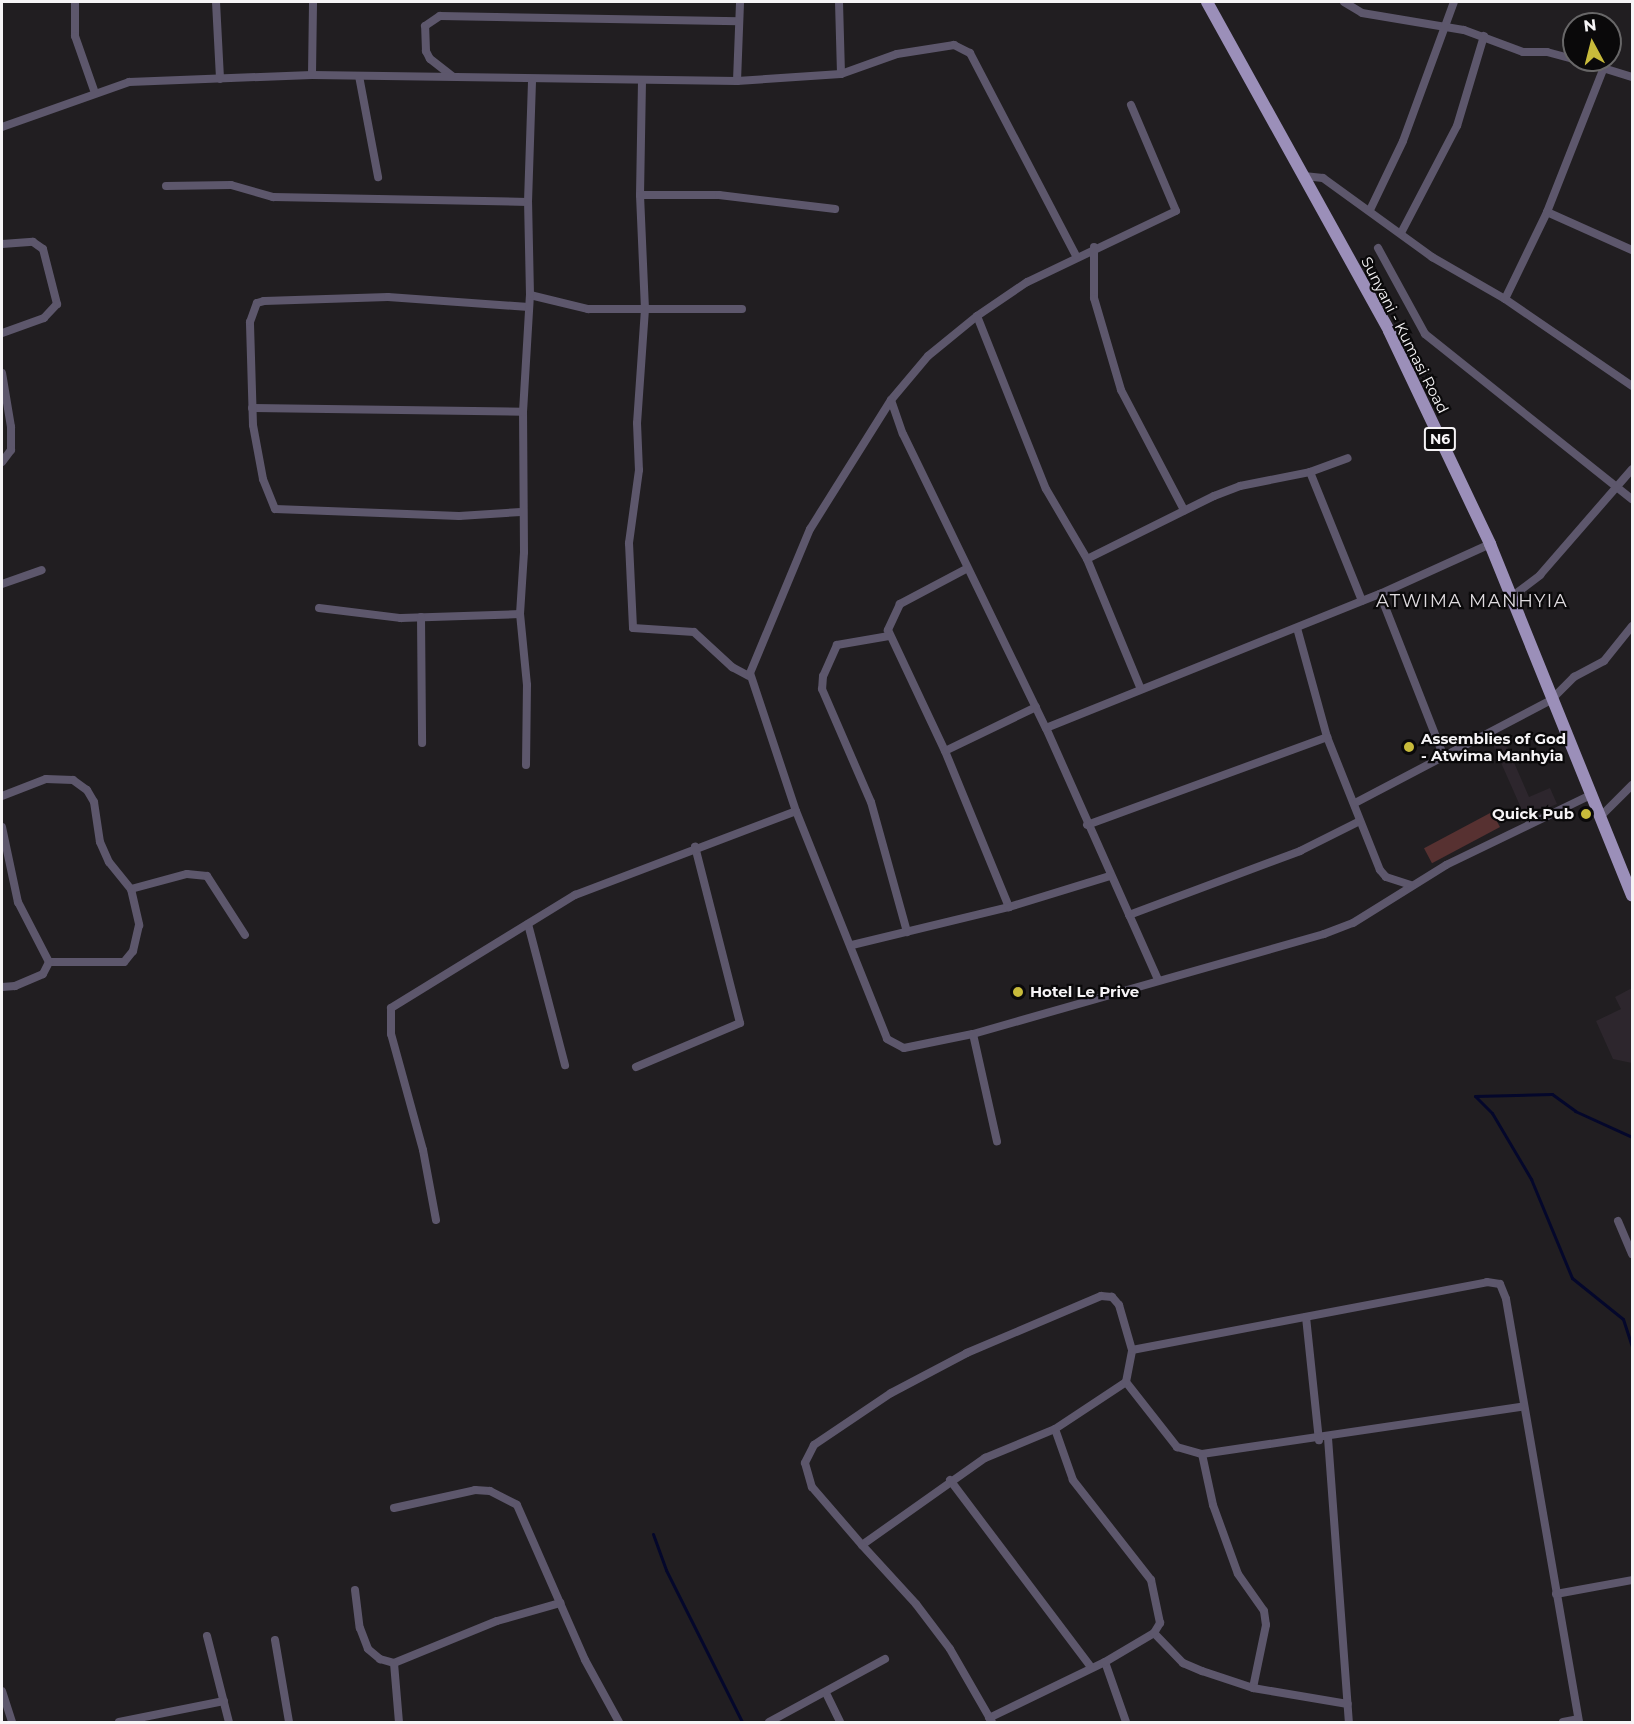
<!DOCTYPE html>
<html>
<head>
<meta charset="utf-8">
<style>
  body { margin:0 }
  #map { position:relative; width:1634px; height:1724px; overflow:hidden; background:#211e21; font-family:Montserrat,sans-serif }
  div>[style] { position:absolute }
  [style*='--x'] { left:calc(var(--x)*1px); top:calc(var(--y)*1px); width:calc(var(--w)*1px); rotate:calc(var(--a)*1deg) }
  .built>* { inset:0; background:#2d262d }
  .green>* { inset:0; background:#573131; transform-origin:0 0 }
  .stream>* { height:3px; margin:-1.5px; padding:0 1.5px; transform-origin:1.5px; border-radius:1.5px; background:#04072b }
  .street>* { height:8px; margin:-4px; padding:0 4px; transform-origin:4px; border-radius:4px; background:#5d576c }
  .primary>* { height:12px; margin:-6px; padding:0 6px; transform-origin:6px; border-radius:6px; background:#9b8fb9 }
  .dots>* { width:16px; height:16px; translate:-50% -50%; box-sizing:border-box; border:3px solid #0a090a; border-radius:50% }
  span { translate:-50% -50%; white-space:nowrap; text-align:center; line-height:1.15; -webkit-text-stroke:4.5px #0a090a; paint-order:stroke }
  .shield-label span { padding:2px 4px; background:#0a090a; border:2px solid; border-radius:4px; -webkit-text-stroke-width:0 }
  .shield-label { font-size:14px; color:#f6f4f6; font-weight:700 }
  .street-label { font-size:15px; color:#f6f4f6 }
  .poi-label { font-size:15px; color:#f6f4f6; font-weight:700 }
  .left { translate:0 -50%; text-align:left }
  .right { translate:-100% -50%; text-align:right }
  .quarter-label { font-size:18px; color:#e0dce0; letter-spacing:1.5px }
  .frame { position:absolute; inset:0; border:3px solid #f6f4f6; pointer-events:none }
  .north { position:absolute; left:1562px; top:12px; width:60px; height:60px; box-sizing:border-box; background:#0a090a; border:2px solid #686768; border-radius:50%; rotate:353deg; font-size:16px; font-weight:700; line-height:24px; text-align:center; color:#f6f4f6 }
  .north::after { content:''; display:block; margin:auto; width:21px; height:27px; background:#c8bb3b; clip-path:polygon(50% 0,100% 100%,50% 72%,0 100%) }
</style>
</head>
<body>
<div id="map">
  <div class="built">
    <i style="clip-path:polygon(1502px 735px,1529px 797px,1550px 788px,1557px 804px,1525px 817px,1491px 740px)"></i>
    <i style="clip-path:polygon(1632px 988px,1632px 1063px,1613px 1059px,1596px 1021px,1621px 1009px,1615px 997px)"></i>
  </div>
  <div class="green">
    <i style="left:1492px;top:812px;width:17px;height:77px;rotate:62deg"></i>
  </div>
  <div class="stream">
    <i style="--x:1475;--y:1096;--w:24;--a:45"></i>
    <i style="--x:1492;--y:1113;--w:77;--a:59.4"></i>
    <i style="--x:1531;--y:1179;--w:107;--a:67.5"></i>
    <i style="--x:1572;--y:1278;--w:65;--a:38.8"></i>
    <i style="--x:1623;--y:1319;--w:29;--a:72"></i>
    <i style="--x:1475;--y:1096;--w:77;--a:-1.5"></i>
    <i style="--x:1552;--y:1094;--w:29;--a:36"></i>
    <i style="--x:1575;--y:1111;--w:63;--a:24.5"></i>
    <i style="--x:653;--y:1534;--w:38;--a:70"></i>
    <i style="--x:666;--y:1570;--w:170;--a:63.4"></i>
  </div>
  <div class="street">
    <i style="--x:75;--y:2;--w:34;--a:90"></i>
    <i style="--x:75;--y:36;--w:60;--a:70.7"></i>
    <i style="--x:216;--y:2;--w:77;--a:87"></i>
    <i style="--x:839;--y:2;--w:72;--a:88.4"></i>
    <i style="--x:1344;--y:2;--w:21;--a:31"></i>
    <i style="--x:1362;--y:13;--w:103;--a:9.5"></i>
    <i style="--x:1464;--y:30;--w:63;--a:20.4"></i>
    <i style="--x:1523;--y:52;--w:24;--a:0"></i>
    <i style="--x:1547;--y:52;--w:28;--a:15"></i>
    <i style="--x:1577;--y:60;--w:58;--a:17.2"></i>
    <i style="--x:312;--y:75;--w:73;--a:-89.2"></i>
    <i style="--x:359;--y:76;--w:103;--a:79.3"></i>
    <i style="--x:452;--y:76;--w:28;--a:-142"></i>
    <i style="--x:430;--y:59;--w:9;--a:-117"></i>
    <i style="--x:426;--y:51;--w:25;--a:-92"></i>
    <i style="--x:425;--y:26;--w:18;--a:-34"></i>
    <i style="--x:440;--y:16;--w:299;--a:1"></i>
    <i style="--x:642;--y:81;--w:114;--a:91"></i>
    <i style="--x:640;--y:195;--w:114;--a:87.5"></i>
    <i style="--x:645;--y:309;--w:114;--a:94"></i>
    <i style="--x:637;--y:423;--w:47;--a:87.6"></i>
    <i style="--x:639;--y:470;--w:74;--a:97.8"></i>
    <i style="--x:629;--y:543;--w:85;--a:87.3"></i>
    <i style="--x:633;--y:628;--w:61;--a:3.8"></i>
    <i style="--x:694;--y:632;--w:52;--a:42.6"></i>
    <i style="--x:732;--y:667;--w:19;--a:28"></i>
    <i style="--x:737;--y:81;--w:79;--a:-87.8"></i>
    <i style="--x:1131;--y:105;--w:115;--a:67"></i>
    <i style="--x:1176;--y:211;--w:165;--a:154.5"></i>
    <i style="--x:1027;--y:282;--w:60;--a:145.8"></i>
    <i style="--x:977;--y:316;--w:63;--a:140.8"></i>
    <i style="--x:928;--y:356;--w:57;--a:130.1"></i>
    <i style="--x:891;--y:400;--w:152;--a:122.1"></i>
    <i style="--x:810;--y:529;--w:156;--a:112.6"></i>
    <i style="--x:750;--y:673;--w:145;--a:71.6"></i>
    <i style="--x:796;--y:811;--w:245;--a:68.2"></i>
    <i style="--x:887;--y:1039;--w:19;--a:28"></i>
    <i style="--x:904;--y:1048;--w:70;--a:-11.5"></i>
    <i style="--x:973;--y:1034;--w:365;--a:-15.9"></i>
    <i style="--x:1324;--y:934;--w:31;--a:-21"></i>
    <i style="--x:1353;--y:923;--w:110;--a:-31.9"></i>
    <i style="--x:1446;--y:865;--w:161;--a:-25.8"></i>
    <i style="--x:2;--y:127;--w:135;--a:-19.5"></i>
    <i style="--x:129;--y:82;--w:183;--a:-2.2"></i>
    <i style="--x:312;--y:75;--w:425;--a:0.8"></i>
    <i style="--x:737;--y:81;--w:104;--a:-3.9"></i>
    <i style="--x:841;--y:74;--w:59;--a:-19.7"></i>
    <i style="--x:897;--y:54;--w:58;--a:-9"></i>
    <i style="--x:954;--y:45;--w:18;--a:27"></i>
    <i style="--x:970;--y:53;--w:229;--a:62.4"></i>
    <i style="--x:1304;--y:176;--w:19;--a:6"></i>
    <i style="--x:1323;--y:178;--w:135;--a:35.9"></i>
    <i style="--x:1432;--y:257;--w:84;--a:29.9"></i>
    <i style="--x:1505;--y:299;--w:154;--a:34.4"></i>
    <i style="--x:166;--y:186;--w:65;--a:-0.9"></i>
    <i style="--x:231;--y:185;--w:44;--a:15.9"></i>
    <i style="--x:273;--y:197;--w:255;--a:1.1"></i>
    <i style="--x:640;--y:195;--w:79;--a:0"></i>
    <i style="--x:719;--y:195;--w:117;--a:6.9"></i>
    <i style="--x:1370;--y:210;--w:76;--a:-64.4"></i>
    <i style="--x:1403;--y:141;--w:148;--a:-69.9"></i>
    <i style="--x:1547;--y:212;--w:93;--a:24.1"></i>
    <i style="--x:1401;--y:233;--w:121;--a:-62.4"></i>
    <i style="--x:1457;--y:126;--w:94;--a:-73.3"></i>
    <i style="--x:2;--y:244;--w:31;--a:-4"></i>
    <i style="--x:33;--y:242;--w:12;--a:35"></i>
    <i style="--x:43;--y:249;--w:57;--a:75.7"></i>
    <i style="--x:57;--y:304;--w:19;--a:133"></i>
    <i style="--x:44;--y:318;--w:45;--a:160.3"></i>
    <i style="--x:1094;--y:247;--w:51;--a:90"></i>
    <i style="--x:1094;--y:298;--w:96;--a:73.6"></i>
    <i style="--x:1121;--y:390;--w:136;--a:62.3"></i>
    <i style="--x:1378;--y:248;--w:98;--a:61.3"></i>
    <i style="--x:1425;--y:334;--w:265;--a:38.6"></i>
    <i style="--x:530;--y:295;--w:60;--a:13.6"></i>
    <i style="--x:588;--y:309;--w:154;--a:0"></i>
    <i style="--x:1505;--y:299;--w:97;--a:-64.2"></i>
    <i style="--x:1547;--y:212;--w:156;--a:-68.5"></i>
    <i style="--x:977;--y:316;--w:186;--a:68.3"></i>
    <i style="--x:1046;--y:489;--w:81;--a:59.6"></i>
    <i style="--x:1087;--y:559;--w:139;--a:67.5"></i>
    <i style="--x:2;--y:373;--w:55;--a:80.5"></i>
    <i style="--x:11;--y:427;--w:23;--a:90"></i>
    <i style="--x:11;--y:450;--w:15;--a:127"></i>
    <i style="--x:891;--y:400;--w:36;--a:71"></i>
    <i style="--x:903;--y:434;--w:327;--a:64.1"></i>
    <i style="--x:1046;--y:728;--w:276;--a:66"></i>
    <i style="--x:252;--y:408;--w:271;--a:0.8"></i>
    <i style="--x:1310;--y:472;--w:139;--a:68"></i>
    <i style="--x:521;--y:512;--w:62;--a:176.3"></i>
    <i style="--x:459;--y:516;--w:184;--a:-177.8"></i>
    <i style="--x:275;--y:509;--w:32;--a:-112"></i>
    <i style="--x:263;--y:479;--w:55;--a:-100.5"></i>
    <i style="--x:253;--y:425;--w:103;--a:-91.7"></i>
    <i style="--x:250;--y:322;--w:20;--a:-70"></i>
    <i style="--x:257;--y:303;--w:7;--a:-16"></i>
    <i style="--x:264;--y:301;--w:124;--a:-1.8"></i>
    <i style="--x:388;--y:297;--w:141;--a:4.1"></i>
    <i style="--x:1087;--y:559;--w:142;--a:-26.4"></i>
    <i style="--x:1214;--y:496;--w:28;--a:-21"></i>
    <i style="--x:1240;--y:486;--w:71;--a:-11.3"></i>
    <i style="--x:1310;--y:472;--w:40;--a:-20.2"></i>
    <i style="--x:966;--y:569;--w:75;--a:152.1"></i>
    <i style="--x:900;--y:604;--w:29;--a:115"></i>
    <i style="--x:888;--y:630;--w:134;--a:64.8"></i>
    <i style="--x:945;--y:751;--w:169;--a:67.7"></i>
    <i style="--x:2;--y:584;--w:42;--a:-19.3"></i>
    <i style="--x:1380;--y:594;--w:173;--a:68.6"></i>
    <i style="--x:1510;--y:598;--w:38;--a:-37"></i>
    <i style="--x:1540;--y:575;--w:140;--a:-49"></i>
    <i style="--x:319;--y:608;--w:83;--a:7"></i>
    <i style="--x:401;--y:618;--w:119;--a:-1.9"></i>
    <i style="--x:421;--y:617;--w:126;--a:89.5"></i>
    <i style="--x:1297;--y:628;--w:113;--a:74.6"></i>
    <i style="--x:1327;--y:737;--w:143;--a:68.3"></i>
    <i style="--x:1380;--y:870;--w:9;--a:49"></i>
    <i style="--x:1386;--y:877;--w:26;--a:18"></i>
    <i style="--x:889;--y:636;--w:53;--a:170.2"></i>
    <i style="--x:837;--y:645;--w:34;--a:114"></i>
    <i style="--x:823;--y:676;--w:13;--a:94"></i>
    <i style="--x:822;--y:689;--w:123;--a:66.6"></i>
    <i style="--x:871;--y:802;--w:135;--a:74.5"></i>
    <i style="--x:1046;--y:728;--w:360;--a:-21.9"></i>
    <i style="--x:1380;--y:594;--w:121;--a:-24.4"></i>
    <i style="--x:945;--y:751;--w:101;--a:-25.8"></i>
    <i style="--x:526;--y:765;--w:80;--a:-89.3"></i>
    <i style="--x:527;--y:685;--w:71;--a:-95.6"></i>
    <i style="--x:520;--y:614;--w:62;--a:-86.3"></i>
    <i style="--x:524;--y:552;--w:140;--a:-90.4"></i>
    <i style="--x:523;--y:412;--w:117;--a:-86.6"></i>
    <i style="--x:530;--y:295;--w:93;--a:-91.2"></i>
    <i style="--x:528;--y:202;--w:122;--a:-88.1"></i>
    <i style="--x:2;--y:796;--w:47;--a:-21.1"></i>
    <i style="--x:46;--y:779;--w:27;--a:2"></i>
    <i style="--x:73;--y:780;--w:17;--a:36"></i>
    <i style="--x:87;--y:790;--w:14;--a:60"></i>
    <i style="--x:94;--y:802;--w:40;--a:81.5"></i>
    <i style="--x:100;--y:842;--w:22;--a:66"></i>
    <i style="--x:109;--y:862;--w:35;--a:51"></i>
    <i style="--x:131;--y:889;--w:37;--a:77"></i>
    <i style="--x:139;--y:925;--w:27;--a:103"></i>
    <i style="--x:133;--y:951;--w:14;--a:129"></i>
    <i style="--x:124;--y:962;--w:75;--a:180"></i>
    <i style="--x:1355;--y:803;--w:221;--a:-27.7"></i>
    <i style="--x:1551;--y:700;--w:33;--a:-45"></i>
    <i style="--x:1574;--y:677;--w:34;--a:-28"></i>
    <i style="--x:1604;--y:661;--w:45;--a:-51.3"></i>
    <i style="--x:1601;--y:816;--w:44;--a:-45"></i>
    <i style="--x:1087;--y:825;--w:256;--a:-20.1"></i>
    <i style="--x:2;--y:827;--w:77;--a:78"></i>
    <i style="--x:18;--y:902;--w:68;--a:62.7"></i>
    <i style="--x:131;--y:889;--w:58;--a:-15"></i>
    <i style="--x:187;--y:874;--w:20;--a:6"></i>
    <i style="--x:207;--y:876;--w:70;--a:57.2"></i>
    <i style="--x:1129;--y:915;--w:183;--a:-20.5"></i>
    <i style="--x:1300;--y:851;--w:67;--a:-26.6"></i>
    <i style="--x:528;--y:924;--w:146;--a:75.3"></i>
    <i style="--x:852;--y:945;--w:162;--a:-13.6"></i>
    <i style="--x:1009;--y:907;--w:106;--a:-17.1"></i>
    <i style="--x:2;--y:987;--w:13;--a:-4"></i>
    <i style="--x:15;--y:986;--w:30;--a:-23"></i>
    <i style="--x:43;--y:974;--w:13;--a:-63"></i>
    <i style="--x:973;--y:1034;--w:110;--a:77.4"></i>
    <i style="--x:636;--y:1067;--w:113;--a:-22.9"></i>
    <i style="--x:740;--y:1023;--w:182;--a:-104.3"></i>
    <i style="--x:436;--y:1220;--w:71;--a:-100.5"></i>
    <i style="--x:423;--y:1150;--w:120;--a:-105.4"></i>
    <i style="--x:391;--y:1034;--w:26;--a:-90"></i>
    <i style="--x:391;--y:1008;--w:216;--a:-31.6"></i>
    <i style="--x:575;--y:895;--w:236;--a:-20.8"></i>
    <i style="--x:1618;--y:1221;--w:36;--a:67"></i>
    <i style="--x:1306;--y:1317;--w:124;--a:84"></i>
    <i style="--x:1132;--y:1350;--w:361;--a:-10.8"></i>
    <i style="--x:1487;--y:1282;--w:13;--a:9"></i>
    <i style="--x:1500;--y:1284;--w:16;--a:68"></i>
    <i style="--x:1506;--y:1299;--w:429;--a:80.2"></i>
    <i style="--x:1126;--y:1382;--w:83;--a:51.9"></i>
    <i style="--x:1177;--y:1447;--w:26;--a:16"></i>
    <i style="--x:1202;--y:1454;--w:323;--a:-8.4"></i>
    <i style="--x:1328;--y:1438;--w:285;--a:85.8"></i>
    <i style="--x:1202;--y:1454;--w:52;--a:77.8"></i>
    <i style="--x:1213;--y:1505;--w:73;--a:70.1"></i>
    <i style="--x:1238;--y:1574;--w:45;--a:54.9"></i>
    <i style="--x:1264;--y:1611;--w:14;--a:82"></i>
    <i style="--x:1266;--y:1625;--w:64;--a:101.7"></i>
    <i style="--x:950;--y:1480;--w:234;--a:53"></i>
    <i style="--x:394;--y:1508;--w:83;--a:-12.5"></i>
    <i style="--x:475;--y:1490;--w:15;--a:4"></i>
    <i style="--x:490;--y:1491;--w:30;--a:27"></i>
    <i style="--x:517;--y:1505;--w:169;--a:66.3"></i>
    <i style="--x:585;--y:1660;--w:71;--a:61.3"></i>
    <i style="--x:862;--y:1545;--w:151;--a:-35.3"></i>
    <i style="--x:985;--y:1458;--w:76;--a:-22.5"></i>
    <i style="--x:1055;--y:1429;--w:85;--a:-33.5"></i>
    <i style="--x:1126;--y:1382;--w:33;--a:-79"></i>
    <i style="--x:1132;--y:1350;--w:47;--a:-106.1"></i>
    <i style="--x:1119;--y:1305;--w:11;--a:-131"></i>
    <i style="--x:1112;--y:1297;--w:11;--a:-175"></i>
    <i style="--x:1101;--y:1296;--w:146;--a:157"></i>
    <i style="--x:967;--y:1353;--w:86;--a:152.2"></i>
    <i style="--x:891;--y:1393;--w:93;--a:146"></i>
    <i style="--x:814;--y:1445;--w:20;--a:117"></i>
    <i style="--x:805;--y:1463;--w:25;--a:74"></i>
    <i style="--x:812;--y:1487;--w:77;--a:49.2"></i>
    <i style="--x:862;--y:1545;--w:80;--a:47.5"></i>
    <i style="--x:916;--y:1604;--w:56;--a:52.9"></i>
    <i style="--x:950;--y:1649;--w:84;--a:60.1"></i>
    <i style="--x:355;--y:1590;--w:38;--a:83"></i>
    <i style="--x:360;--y:1628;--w:22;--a:69"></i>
    <i style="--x:368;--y:1649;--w:16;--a:40"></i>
    <i style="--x:380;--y:1659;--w:15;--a:16"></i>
    <i style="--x:394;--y:1663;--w:111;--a:-22.2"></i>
    <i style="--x:497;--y:1621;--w:66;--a:-15.9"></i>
    <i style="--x:1556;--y:1594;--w:77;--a:-10.4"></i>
    <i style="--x:1154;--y:1633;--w:42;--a:46"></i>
    <i style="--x:1183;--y:1663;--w:21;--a:23"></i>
    <i style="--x:1202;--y:1671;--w:54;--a:18.4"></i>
    <i style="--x:1253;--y:1688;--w:96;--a:9.6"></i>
    <i style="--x:207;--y:1636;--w:89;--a:75.7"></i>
    <i style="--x:275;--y:1640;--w:83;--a:80.3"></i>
    <i style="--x:1105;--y:1662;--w:64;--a:70.7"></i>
    <i style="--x:394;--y:1663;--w:59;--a:85.2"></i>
    <i style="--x:2;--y:1691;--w:33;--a:72"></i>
    <i style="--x:826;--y:1693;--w:32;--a:64"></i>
    <i style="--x:989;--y:1718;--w:129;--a:-25.8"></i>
    <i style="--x:1105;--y:1662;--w:57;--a:-30.6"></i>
    <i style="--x:1154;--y:1633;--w:12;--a:-59"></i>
    <i style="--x:1160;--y:1623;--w:44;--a:-101.8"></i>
    <i style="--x:1151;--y:1580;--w:127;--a:-128"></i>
    <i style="--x:1073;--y:1480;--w:54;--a:-109.4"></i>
    <i style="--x:119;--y:1722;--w:107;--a:-11.3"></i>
    <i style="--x:769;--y:1722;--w:132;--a:-28.5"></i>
    <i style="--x:1563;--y:1722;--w:15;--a:-11"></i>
  </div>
  <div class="primary">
    <i style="--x:1207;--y:2;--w:376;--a:61"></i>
    <i style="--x:1389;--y:331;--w:236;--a:64.6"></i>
    <i style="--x:1490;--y:544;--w:379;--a:68"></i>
  </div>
  <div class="dots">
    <i style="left:1409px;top:747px;background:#c8bb3b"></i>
    <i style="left:1586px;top:814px;background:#c8bb3b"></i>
    <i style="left:1018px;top:992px;background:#c8bb3b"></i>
  </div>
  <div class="shield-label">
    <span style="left:1440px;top:439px">N6</span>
  </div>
  <div class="street-label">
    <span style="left:1405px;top:335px;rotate:63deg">Sunyani - Kumasi Road</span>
  </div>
  <div class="poi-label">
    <span class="left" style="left:1421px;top:747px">Assemblies of God<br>- Atwima Manhyia</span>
    <span class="right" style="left:1574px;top:814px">Quick Pub</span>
    <span class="left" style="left:1030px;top:992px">Hotel Le Prive</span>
  </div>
  <div class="quarter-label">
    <span style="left:1472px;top:601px">ATWIMA MANHYIA</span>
  </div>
  <div class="frame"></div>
  <div class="north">N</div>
</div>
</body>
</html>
